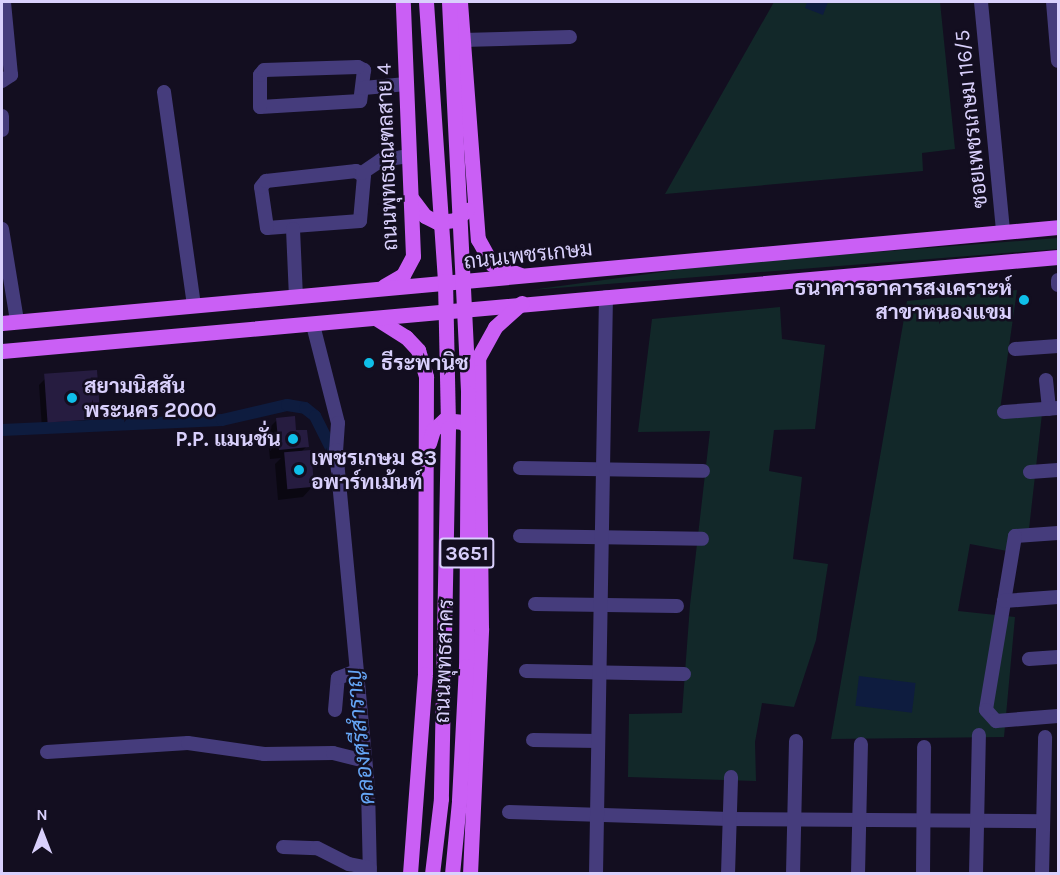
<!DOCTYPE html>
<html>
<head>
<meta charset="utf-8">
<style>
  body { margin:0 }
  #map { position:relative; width:1060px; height:875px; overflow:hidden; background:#130e20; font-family:Karla,Sarabun,sans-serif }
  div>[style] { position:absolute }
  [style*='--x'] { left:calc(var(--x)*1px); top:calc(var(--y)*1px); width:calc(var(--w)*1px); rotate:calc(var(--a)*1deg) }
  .green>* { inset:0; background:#122829 }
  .water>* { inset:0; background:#0e1c3f; transform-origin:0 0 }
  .shadow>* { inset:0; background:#0007 }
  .canal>* { height:12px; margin:-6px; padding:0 6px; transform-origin:6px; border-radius:6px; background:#0e1c3f }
  .building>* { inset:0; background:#261c40; transform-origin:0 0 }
  .minor>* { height:14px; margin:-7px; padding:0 7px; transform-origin:7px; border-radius:7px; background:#453c7c }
  .major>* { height:15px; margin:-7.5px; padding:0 7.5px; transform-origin:7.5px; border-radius:7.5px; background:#ca5ff5 }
  .major-bridge>* { height:15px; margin:-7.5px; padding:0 7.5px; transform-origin:7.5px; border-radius:7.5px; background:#ca5ff5 }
  .dots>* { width:16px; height:16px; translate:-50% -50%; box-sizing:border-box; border:3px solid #130e20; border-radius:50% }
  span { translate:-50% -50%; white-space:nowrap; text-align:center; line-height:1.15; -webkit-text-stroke:5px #130e20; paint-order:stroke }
  .shield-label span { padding:2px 4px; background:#130e20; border:2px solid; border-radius:4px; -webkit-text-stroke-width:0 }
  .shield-label { font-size:20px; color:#d9d0fc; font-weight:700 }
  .street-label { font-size:21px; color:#d9d0fc }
  .poi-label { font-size:21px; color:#d9d0fc; font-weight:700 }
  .right { translate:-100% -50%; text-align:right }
  .left { translate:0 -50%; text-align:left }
  .water-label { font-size:22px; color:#65a5f5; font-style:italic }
  .frame { position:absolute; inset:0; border:3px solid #d9d0fc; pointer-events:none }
  .north { position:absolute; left:12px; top:803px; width:60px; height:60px; -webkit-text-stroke:4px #130e20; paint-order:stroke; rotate:0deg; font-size:16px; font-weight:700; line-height:24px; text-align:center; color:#d9d0fc }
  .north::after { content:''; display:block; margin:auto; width:21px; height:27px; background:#d9d0fc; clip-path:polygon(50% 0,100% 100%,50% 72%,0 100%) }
</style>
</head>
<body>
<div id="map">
  <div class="green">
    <i style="clip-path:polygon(774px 2px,940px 2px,955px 149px,922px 153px,923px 171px,665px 194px)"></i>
    <i style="clip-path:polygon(1058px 238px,1058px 249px,531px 290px,721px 264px)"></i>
    <i style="clip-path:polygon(1017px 290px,1000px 410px,1043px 405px,1029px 529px,1019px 542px,1018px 553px,970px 544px,958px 611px,1015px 617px,1004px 737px,831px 739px,907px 301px)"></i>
    <i style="clip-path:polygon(780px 307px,782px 339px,825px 345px,815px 429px,774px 430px,769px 471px,802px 477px,793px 559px,828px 564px,816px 640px,794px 707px,762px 703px,755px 742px,756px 781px,628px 777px,629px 714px,682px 713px,690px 605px,710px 431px,638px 432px,652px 319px)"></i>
  </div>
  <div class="water">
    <i style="clip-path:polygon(807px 2px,828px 2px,823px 15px,805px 8px)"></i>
    <i style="left:859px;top:676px;width:57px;height:30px;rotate:7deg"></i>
  </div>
  <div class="shadow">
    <i style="clip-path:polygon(45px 379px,98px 418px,92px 425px,42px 428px,39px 385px)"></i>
    <i style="clip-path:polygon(277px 420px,307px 446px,301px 452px,312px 487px,303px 497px,278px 500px,275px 464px,281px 458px,270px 459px,267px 430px)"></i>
  </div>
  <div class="canal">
    <i style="--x:2;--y:430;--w:220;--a:-2.6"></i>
    <i style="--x:222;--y:420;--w:67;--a:-13"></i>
    <i style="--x:287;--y:405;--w:18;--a:9"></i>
    <i style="--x:305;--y:408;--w:13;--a:39"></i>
    <i style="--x:315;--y:416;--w:42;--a:63.4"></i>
  </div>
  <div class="building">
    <i style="left:97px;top:370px;width:49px;height:53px;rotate:86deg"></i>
    <i style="clip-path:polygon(295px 416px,296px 430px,307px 430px,309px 447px,279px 450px,276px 418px)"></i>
    <i style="left:311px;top:450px;width:37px;height:27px;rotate:85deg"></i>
  </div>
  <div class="minor">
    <i style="--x:981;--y:2;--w:231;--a:84.5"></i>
    <i style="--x:1053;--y:2;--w:59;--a:85.2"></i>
    <i style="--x:463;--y:40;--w:107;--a:-1.6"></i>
    <i style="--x:358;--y:67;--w:7;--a:27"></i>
    <i style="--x:364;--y:70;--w:31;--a:97"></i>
    <i style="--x:360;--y:101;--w:100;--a:176.6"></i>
    <i style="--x:260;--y:107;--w:32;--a:-90"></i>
    <i style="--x:260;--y:75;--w:6;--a:-51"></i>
    <i style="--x:264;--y:70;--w:94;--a:-1.8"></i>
    <i style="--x:2;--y:81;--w:11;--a:-34"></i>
    <i style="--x:11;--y:75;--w:73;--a:-95.5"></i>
    <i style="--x:364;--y:88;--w:42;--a:-5.4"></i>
    <i style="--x:164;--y:92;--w:216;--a:82"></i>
    <i style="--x:2;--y:116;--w:14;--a:90"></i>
    <i style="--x:356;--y:171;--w:9;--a:32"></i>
    <i style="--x:364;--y:176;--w:45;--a:95.1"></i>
    <i style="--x:360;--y:221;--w:93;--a:175.7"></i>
    <i style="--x:267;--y:228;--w:41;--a:-98.3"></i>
    <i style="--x:261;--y:187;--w:8;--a:-50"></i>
    <i style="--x:266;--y:181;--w:91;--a:-6.3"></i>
    <i style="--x:362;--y:173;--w:23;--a:-34"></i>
    <i style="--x:381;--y:160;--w:28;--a:-8"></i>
    <i style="--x:2;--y:229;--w:93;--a:80.7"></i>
    <i style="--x:293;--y:229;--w:68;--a:87.5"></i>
    <i style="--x:1058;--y:280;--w:5;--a:90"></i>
    <i style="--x:313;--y:325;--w:101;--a:75.7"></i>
    <i style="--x:338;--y:423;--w:27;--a:94"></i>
    <i style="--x:336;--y:450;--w:340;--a:84.6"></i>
    <i style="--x:368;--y:788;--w:86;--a:88.7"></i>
    <i style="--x:1015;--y:349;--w:43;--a:-4"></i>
    <i style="--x:1046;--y:380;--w:29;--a:84"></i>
    <i style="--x:1004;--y:412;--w:54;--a:-4.2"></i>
    <i style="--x:520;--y:468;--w:183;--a:0.9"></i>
    <i style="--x:1030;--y:472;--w:28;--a:-4"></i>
    <i style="--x:1058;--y:533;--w:43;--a:176"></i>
    <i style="--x:1015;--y:536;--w:176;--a:99.5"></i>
    <i style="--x:986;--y:710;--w:15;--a:48"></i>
    <i style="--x:996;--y:721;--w:62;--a:-4.6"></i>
    <i style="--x:520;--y:536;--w:182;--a:0.9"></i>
    <i style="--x:1004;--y:601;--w:54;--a:-4.2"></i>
    <i style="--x:535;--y:604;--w:142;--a:0.8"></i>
    <i style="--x:1029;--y:659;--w:29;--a:-4"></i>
    <i style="--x:526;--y:671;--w:158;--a:1.1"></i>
    <i style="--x:335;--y:710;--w:32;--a:-85"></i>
    <i style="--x:338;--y:678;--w:19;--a:-21"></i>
    <i style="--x:533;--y:740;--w:65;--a:0.9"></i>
    <i style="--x:47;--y:752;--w:141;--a:-3.7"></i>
    <i style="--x:188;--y:743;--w:77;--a:8.2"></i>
    <i style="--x:264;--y:754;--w:69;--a:-0.8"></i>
    <i style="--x:333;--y:753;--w:33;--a:14"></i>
    <i style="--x:509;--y:812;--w:220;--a:1.8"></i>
    <i style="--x:729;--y:819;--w:314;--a:0.4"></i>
    <i style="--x:283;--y:847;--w:34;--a:2"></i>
    <i style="--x:317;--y:848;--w:36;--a:27"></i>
    <i style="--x:349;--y:864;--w:21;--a:11"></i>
    <i style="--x:596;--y:874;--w:577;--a:-89.01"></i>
    <i style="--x:728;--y:874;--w:97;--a:-88.2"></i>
    <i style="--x:793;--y:874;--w:133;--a:-88.7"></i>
    <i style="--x:858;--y:874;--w:130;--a:-88.7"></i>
    <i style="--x:923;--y:874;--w:127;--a:-89.5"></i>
    <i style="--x:976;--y:874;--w:139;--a:-88.8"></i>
    <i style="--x:1042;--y:874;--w:137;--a:-88.7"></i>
  </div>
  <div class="major">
    <i style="--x:460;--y:2;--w:238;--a:85.7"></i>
    <i style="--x:478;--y:239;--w:29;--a:61"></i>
    <i style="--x:492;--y:264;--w:30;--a:21"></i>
    <i style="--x:412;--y:199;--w:21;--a:53"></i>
    <i style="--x:425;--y:216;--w:13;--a:27"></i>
    <i style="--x:437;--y:222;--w:18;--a:-6"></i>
    <i style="--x:455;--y:220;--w:16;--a:-40"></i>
    <i style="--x:384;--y:286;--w:22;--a:-30"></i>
    <i style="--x:403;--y:275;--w:21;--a:-62"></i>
    <i style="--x:413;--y:256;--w:254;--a:-92.3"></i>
    <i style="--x:377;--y:319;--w:34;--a:32"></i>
    <i style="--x:406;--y:337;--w:18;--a:47"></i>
    <i style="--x:418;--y:350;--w:28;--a:73"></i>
    <i style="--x:426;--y:377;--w:297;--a:90.2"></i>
    <i style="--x:425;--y:674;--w:201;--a:94.3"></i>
    <i style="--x:2;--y:323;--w:1060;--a:-5.19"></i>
    <i style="--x:2;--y:351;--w:1060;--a:-5.09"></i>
    <i style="--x:429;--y:443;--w:14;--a:-73"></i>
    <i style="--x:433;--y:430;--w:15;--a:-42"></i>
    <i style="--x:444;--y:420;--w:19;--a:6"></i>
    <i style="--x:463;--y:422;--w:17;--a:50"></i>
    <i style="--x:432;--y:874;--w:76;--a:-83.2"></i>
    <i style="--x:452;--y:874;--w:73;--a:-84.5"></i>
    <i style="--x:470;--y:874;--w:246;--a:-87.4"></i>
    <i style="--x:481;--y:628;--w:270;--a:-90.6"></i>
    <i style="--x:478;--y:358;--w:35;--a:-61"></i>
    <i style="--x:495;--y:327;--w:36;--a:-42"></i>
  </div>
  <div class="major-bridge">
    <i style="--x:426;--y:2;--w:280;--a:86.1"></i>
    <i style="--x:445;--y:281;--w:147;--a:88.8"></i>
    <i style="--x:448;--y:428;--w:371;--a:91.1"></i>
    <i style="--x:449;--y:2;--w:391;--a:87.2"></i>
    <i style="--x:468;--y:393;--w:273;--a:90.4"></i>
    <i style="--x:466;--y:666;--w:135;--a:93"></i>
  </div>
  <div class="dots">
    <i style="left:1024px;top:300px;background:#0fbfe9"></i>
    <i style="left:369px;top:363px;background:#0fbfe9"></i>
    <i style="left:72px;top:398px;background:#0fbfe9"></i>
    <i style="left:293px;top:439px;background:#0fbfe9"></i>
    <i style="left:299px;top:470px;background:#0fbfe9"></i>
  </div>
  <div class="shield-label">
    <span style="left:467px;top:553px">3651</span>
  </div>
  <div class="street-label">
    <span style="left:971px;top:119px;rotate:-96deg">ซอยเพชรเกษม 116/5</span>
    <span style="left:387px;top:157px;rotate:-92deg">ถนนพุทธมณฑลสาย 4</span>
    <span style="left:528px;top:255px;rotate:-6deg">ถนนเพชรเกษม</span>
    <span style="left:444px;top:661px;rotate:-88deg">ถนนพุทธสาคร</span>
  </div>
  <div class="poi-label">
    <span class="right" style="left:1012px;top:300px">ธนาคารอาคารสงเคราะห์<br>สาขาหนองแขม</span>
    <span class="left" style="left:381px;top:363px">ธีระพานิช</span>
    <span class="left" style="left:84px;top:398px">สยามนิสสัน<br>พระนคร 2000</span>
    <span class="right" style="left:281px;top:439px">P.P. แมนชั่น</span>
    <span class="left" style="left:311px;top:470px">เพชรเกษม 83<br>อพาร์ทเม้นท์</span>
  </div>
  <div class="water-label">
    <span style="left:361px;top:737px;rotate:-96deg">คลองศรีสำราญ</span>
  </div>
  <div class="frame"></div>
  <div class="north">N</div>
</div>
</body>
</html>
